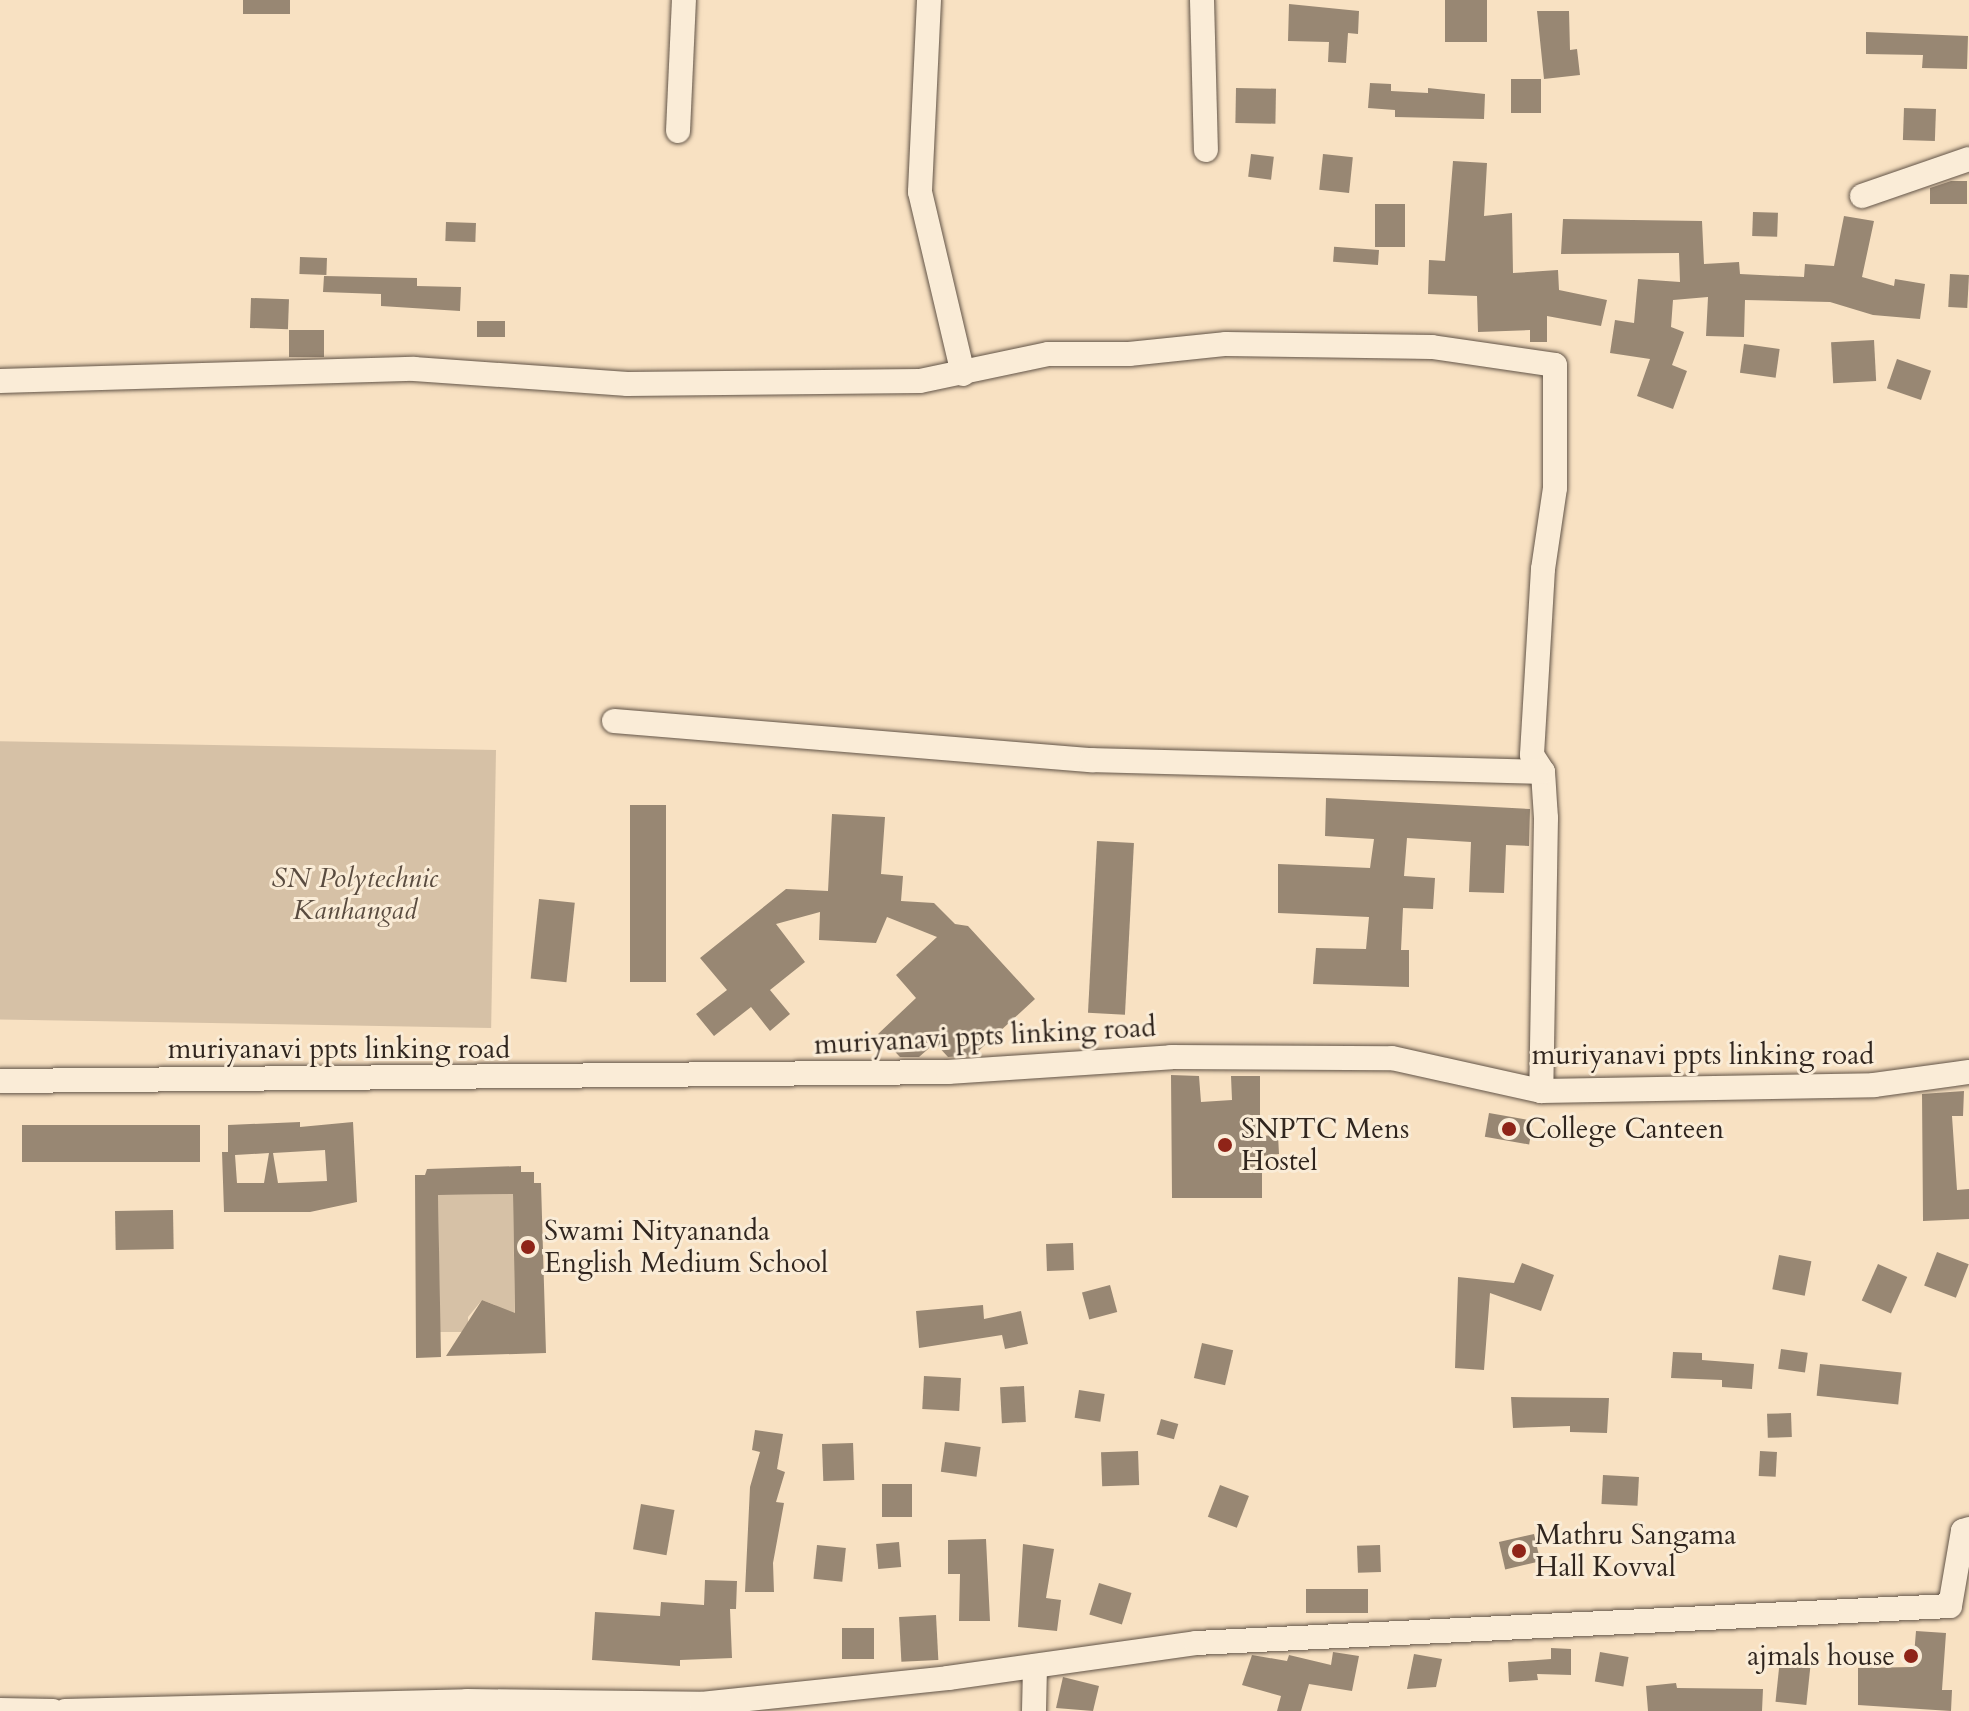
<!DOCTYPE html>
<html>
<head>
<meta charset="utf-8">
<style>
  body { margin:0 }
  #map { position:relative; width:1969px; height:1711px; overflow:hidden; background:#f8e1c2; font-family:Cardo,serif }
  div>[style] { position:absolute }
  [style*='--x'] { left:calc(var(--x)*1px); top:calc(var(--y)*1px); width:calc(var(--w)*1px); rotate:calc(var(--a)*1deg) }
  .green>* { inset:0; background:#d6c1a6; transform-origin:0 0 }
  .building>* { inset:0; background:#988773; transform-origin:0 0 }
  .roads { filter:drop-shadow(0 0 2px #625447) drop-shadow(0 0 2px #625447) }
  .minor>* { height:24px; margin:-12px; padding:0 12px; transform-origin:12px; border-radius:12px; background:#faecd7 }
  .dots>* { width:22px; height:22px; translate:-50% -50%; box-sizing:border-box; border:4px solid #faecd7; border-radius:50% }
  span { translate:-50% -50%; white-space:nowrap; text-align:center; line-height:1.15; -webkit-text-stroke:6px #faecd7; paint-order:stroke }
  .park-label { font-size:28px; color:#5a4c40; font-style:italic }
  .street-label { font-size:28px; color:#30251e }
  .poi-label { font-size:28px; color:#30251e }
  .left { translate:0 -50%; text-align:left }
  .right { translate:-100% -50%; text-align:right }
</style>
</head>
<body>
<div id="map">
  <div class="green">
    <i style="left:496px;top:750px;width:278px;height:497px;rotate:91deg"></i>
    <i style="clip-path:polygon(513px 1194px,515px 1328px,495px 1305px,482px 1300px,468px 1317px,468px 1332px,440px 1332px,438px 1195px)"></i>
  </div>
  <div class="building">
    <i style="left:243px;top:0;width:47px;height:14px"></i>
    <i style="left:1445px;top:0;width:42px;height:42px"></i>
    <i style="clip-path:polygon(1289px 4px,1359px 11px,1358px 34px,1348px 33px,1346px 63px,1328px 62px,1329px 42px,1288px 41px)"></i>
    <i style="clip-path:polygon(1537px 11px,1569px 11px,1570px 50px,1577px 49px,1580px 75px,1544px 79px)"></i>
    <i style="clip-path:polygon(1866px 32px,1968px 36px,1967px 69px,1922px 68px,1923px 55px,1866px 54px)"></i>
    <i style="left:1511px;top:79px;width:30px;height:34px"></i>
    <i style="clip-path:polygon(1370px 83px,1391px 84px,1391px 91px,1428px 93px,1428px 88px,1485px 94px,1484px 119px,1395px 117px,1395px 110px,1368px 108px)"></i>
    <i style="left:1236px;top:88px;width:40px;height:35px;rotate:1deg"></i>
    <i style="left:1904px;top:108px;width:32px;height:32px;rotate:2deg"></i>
    <i style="left:1251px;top:154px;width:23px;height:23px;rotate:7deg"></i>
    <i style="left:1323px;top:154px;width:30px;height:36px;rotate:6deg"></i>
    <i style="clip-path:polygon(1453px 161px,1487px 163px,1484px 216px,1512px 213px,1513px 273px,1558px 270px,1559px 290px,1607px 300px,1601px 326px,1547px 316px,1547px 342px,1530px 342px,1530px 330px,1478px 332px,1477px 296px,1428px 294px,1429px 260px,1445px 261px)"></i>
    <i style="clip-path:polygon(1951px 181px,1967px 181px,1967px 204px,1930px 204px,1930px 188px)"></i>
    <i style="left:1375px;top:204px;width:30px;height:43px"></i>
    <i style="left:1753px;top:212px;width:25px;height:24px;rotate:2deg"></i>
    <i style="clip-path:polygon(1844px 216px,1874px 221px,1862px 277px,1894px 286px,1895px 279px,1925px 284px,1920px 319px,1873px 315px,1830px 302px,1745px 300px,1744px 337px,1706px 336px,1708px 297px,1673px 300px,1671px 327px,1684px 332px,1672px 365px,1687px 371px,1673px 409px,1637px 396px,1650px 359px,1610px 353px,1615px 320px,1634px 323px,1638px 279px,1680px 282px,1679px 253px,1561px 254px,1563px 219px,1702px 221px,1704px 264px,1739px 262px,1740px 274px,1804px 277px,1805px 264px,1834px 266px)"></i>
    <i style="left:446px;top:222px;width:30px;height:19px;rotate:2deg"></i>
    <i style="left:1379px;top:250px;width:15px;height:45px;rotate:94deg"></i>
    <i style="left:300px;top:257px;width:27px;height:17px;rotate:2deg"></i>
    <i style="left:1950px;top:274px;width:19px;height:33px;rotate:3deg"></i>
    <i style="clip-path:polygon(324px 276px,417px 278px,417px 286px,461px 287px,460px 311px,381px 306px,381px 294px,323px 292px)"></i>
    <i style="left:251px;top:298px;width:38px;height:30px;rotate:2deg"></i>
    <i style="left:477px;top:321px;width:28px;height:16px"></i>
    <i style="left:289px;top:330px;width:35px;height:27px"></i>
    <i style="left:1874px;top:340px;width:41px;height:43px;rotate:87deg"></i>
    <i style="left:1744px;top:344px;width:36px;height:29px;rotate:8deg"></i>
    <i style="left:1897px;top:359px;width:36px;height:31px;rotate:19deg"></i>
    <i style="clip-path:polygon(1326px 798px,1530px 809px,1529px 846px,1506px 845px,1504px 893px,1469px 892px,1471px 842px,1407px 838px,1404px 876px,1435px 878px,1433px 909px,1403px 908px,1401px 950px,1409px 950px,1409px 987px,1313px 984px,1316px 948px,1366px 949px,1369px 917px,1278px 913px,1278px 864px,1370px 868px,1374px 839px,1325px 836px)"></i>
    <i style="left:630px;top:805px;width:36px;height:177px"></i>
    <i style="clip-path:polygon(832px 814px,885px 817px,881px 874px,903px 876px,901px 901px,934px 903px,955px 924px,968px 926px,1035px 999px,974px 1055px,948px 1057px,935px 1043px,919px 1057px,900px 1057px,878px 1034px,916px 998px,896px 975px,937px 937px,887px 917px,876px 943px,819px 940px,820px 912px,776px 924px,805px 962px,770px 990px,790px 1014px,770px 1031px,751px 1007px,714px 1036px,696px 1014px,727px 990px,700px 958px,786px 889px,828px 891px)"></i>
    <i style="left:1097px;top:841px;width:37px;height:172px;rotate:3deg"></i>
    <i style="left:539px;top:899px;width:36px;height:80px;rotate:6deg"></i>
    <i style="clip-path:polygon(1171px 1075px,1199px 1076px,1201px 1102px,1232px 1100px,1231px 1076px,1260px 1076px,1260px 1136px,1278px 1135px,1279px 1154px,1262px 1156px,1262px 1198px,1172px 1198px)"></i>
    <i style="clip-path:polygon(1964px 1091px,1963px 1116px,1952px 1116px,1957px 1190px,1969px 1189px,1969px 1219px,1923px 1221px,1922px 1094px)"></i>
    <i style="left:1489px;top:1113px;width:45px;height:24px;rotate:10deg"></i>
    <i style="clip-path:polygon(evenodd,300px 1122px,300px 1127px,353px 1122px,357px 1202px,310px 1212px,224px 1212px,222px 1152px,228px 1152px,228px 1125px,300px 1122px,325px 1150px,327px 1181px,278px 1183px,273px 1153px,325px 1150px,300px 1122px,269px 1153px,264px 1183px,237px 1183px,235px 1155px,269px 1153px)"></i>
    <i style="left:22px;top:1125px;width:178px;height:37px"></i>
    <i style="clip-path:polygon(521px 1166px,521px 1172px,534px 1172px,534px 1183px,541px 1183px,546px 1353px,446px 1356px,482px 1300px,515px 1313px,513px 1194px,438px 1195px,441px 1357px,416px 1358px,415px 1175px,425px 1175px,427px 1169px)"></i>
    <i style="left:173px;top:1210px;width:39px;height:58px;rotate:89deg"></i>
    <i style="left:1073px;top:1243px;width:27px;height:27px;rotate:88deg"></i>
    <i style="left:1937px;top:1252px;width:34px;height:36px;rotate:21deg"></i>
    <i style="left:1779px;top:1255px;width:33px;height:35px;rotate:11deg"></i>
    <i style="clip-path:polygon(1522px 1263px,1554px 1275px,1541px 1311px,1490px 1293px,1484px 1370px,1455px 1368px,1458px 1277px,1514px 1283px)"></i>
    <i style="left:1878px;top:1264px;width:32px;height:40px;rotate:24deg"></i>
    <i style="left:1110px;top:1285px;width:28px;height:29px;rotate:75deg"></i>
    <i style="clip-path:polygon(983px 1305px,984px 1319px,1021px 1311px,1028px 1344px,1005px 1349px,1002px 1335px,919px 1348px,916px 1311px)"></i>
    <i style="left:1202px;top:1343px;width:32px;height:36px;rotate:13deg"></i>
    <i style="left:1781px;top:1349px;width:27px;height:20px;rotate:8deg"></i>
    <i style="clip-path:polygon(1673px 1352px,1702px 1353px,1702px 1360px,1754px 1364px,1752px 1389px,1722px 1387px,1722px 1380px,1671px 1378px)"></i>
    <i style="left:1820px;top:1364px;width:82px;height:32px;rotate:6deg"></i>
    <i style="left:924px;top:1376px;width:37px;height:33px;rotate:3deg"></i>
    <i style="left:1024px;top:1386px;width:36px;height:24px;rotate:87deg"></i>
    <i style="left:1079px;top:1390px;width:26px;height:28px;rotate:9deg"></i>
    <i style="clip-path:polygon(1511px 1397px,1609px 1398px,1607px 1433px,1570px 1432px,1570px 1426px,1513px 1428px)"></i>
    <i style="left:1791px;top:1413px;width:24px;height:24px;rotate:88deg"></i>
    <i style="left:1161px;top:1419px;width:18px;height:16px;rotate:16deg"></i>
    <i style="clip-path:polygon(755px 1430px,783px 1434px,777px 1469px,785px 1472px,776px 1502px,784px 1503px,773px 1563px,774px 1592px,745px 1592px,750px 1487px,760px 1452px,752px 1450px)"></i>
    <i style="left:945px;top:1442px;width:36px;height:30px;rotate:8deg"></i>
    <i style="left:853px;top:1443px;width:37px;height:31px;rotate:88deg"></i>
    <i style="left:1138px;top:1451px;width:34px;height:37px;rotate:88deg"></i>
    <i style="left:1760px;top:1451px;width:17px;height:25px;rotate:3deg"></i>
    <i style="left:1603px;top:1475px;width:36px;height:29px;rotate:3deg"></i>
    <i style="left:882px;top:1484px;width:30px;height:33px"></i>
    <i style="left:1220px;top:1485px;width:31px;height:34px;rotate:21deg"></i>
    <i style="left:641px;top:1504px;width:34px;height:46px;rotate:10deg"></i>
    <i style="left:1534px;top:1534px;width:28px;height:36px;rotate:77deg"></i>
    <i style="clip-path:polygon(986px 1539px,990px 1621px,959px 1621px,960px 1574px,948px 1574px,948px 1540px)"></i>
    <i style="left:899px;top:1542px;width:25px;height:23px;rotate:85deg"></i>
    <i style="clip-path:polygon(1023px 1544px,1054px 1549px,1046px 1598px,1061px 1600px,1057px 1631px,1018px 1627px)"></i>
    <i style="left:817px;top:1545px;width:29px;height:34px;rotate:6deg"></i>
    <i style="left:1380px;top:1545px;width:27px;height:23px;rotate:88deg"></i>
    <i style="clip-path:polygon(705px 1580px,737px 1581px,736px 1609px,730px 1609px,732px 1658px,680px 1660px,680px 1666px,592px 1660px,595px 1612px,660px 1616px,661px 1602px,704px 1605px)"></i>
    <i style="left:1099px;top:1583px;width:34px;height:33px;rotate:17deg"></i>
    <i style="left:1306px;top:1589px;width:62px;height:24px"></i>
    <i style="left:936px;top:1615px;width:45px;height:37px;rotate:87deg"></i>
    <i style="left:842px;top:1628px;width:32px;height:31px"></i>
    <i style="clip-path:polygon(1916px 1631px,1946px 1633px,1942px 1690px,1952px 1690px,1951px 1711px,1858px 1705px,1858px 1668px,1913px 1667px)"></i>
    <i style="clip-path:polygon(1551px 1648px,1571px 1649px,1571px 1675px,1537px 1674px,1538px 1680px,1509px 1682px,1508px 1662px,1551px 1659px)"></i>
    <i style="clip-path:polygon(1333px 1652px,1359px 1656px,1352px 1691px,1309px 1684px,1301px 1711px,1277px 1711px,1281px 1696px,1242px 1685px,1252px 1655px,1287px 1661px,1289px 1655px,1331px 1665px)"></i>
    <i style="left:1600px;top:1652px;width:29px;height:30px;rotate:10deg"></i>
    <i style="clip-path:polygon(1414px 1654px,1442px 1659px,1436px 1687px,1407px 1689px)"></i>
    <i style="left:1780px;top:1659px;width:31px;height:43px;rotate:6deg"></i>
    <i style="clip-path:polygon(1063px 1677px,1099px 1686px,1093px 1711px,1056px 1708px)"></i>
    <i style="clip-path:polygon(1676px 1683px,1677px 1688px,1763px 1689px,1762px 1711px,1648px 1711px,1646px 1686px)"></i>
  </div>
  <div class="roads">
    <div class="minor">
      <i style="--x:929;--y:0;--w:192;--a:92.7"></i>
      <i style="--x:920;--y:192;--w:187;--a:76.7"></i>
      <i style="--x:1202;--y:0;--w:150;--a:88.5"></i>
      <i style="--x:678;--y:131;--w:131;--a:-87.4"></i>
      <i style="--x:1862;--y:196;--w:113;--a:-19.1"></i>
      <i style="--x:0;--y:381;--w:414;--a:-1.7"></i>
      <i style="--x:414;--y:369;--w:214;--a:4"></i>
      <i style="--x:627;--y:384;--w:293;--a:-0.6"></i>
      <i style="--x:920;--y:381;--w:131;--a:-11.9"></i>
      <i style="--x:1048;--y:354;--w:81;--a:0"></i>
      <i style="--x:1129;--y:354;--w:98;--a:-5.9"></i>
      <i style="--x:1226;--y:344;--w:206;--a:0.8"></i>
      <i style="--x:1432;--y:347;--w:124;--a:8.3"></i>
      <i style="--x:1555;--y:365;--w:123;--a:90"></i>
      <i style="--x:1555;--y:488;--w:82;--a:98.4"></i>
      <i style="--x:1543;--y:569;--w:186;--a:93.4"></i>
      <i style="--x:1532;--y:755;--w:20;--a:57"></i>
      <i style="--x:1543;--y:772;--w:46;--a:86.3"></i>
      <i style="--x:1546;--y:818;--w:273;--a:91"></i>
      <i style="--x:614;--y:721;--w:479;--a:4.7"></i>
      <i style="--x:1091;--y:760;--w:452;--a:1.5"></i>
      <i style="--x:0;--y:1081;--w:948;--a:-0.54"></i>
      <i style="--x:948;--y:1072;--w:224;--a:-3.8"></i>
      <i style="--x:1171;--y:1057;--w:221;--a:0.3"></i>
      <i style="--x:1392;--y:1058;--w:153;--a:12.5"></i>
      <i style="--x:1541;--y:1091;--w:333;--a:-1"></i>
      <i style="--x:1874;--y:1085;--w:96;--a:-7.8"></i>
      <i style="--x:0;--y:1710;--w:53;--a:1.1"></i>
      <i style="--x:65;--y:1711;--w:402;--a:-1.4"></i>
      <i style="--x:467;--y:1701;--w:234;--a:0.7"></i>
      <i style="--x:701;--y:1704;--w:248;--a:-6"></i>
      <i style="--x:948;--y:1678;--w:250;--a:-8"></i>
      <i style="--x:1196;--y:1643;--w:755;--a:-2.81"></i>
      <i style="--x:1950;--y:1606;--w:76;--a:-80.2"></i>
      <i style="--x:1963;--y:1531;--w:6;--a:-18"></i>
      <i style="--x:1034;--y:1711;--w:45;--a:-88.7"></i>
    </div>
  </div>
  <div class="dots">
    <i style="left:1509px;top:1129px;background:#8f2418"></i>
    <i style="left:1225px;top:1145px;background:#8f2418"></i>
    <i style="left:528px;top:1247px;background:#8f2418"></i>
    <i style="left:1519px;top:1551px;background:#8f2418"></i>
    <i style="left:1911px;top:1656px;background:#8f2418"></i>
  </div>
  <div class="park-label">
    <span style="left:355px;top:894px">SN Polytechnic<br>Kanhangad</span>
  </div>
  <div class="street-label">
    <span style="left:985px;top:1036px;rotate:-3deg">muriyanavi ppts linking road</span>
    <span style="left:339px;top:1049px">muriyanavi ppts linking road</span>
    <span style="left:1703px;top:1055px">muriyanavi ppts linking road</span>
  </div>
  <div class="poi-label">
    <span class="left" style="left:1241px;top:1145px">SNPTC Mens<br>Hostel</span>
    <span class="left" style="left:1525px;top:1129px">College Canteen</span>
    <span class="left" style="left:544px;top:1247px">Swami Nityananda<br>English Medium School</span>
    <span class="left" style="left:1535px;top:1551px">Mathru Sangama<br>Hall Kovval</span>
    <span class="right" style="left:1895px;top:1656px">ajmals house</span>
  </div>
</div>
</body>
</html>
